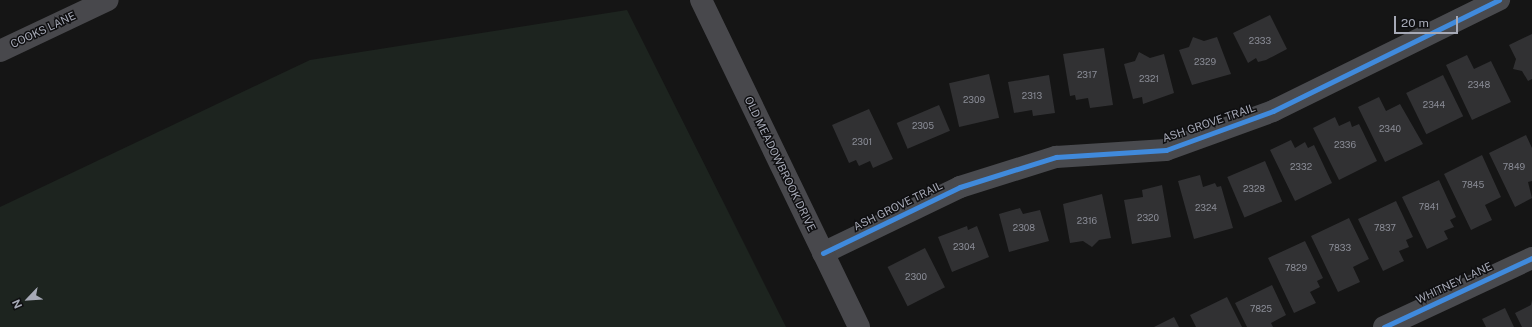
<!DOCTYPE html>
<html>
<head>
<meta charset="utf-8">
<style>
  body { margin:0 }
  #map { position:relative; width:1532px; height:327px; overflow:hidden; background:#151515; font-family:"Public Sans",sans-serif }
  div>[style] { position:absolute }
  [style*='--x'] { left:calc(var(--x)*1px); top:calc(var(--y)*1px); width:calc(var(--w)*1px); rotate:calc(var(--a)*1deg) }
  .green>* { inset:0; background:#1d241f }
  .building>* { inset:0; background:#313133; transform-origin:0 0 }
  .street>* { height:22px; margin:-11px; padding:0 11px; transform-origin:11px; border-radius:11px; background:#494a4e }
  .secondary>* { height:22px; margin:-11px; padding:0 11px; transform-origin:11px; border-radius:11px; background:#48484c }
  .cycleway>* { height:5px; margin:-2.5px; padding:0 2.5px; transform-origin:2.5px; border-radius:2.5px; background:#408adc }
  span { translate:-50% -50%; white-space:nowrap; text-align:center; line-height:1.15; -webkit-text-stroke:3px #0f0f11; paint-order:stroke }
  .number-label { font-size:9px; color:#898b95 }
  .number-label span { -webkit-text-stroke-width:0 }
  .street-label { font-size:11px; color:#a6a9b6 }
  .north { position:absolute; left:8px; top:279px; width:40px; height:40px; -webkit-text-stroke:3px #0f0f11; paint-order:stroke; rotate:245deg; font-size:11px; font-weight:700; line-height:16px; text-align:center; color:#a6a9b6 }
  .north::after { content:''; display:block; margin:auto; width:14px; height:18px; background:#a6a9b6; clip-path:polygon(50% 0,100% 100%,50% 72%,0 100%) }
  .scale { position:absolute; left:1394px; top:16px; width:64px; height:18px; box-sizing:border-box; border:2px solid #a6a9b6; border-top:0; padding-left:5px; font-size:12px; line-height:14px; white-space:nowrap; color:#a6a9b6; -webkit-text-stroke:3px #0f0f11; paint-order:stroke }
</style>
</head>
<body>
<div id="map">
  <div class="green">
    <i style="clip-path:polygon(627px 10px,786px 327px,0 327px,0 207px,310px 60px)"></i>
  </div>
  <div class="building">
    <i style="clip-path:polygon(1270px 15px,1287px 49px,1266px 60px,1258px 62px,1256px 58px,1248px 63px,1233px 33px)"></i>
    <i style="clip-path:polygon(1532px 34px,1532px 79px,1528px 81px,1522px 71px,1513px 69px,1516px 59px,1509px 45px)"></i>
    <i style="clip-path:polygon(1193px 37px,1204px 41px,1217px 37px,1231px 74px,1192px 85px,1179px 50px,1189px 47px)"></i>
    <i style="clip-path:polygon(1104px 48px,1113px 105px,1090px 108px,1088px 98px,1076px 100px,1075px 95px,1070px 96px,1063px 54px)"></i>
    <i style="clip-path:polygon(1139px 52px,1150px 58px,1164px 54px,1174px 93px,1143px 104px,1142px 97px,1133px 99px,1124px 64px,1135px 61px)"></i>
    <i style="clip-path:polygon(1467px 55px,1474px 69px,1491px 61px,1511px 102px,1472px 120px,1446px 65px)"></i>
    <i style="left:989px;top:74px;width:45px;height:41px;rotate:77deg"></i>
    <i style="clip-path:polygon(1049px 75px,1055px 113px,1033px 116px,1032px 110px,1014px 113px,1008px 82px)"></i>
    <i style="left:1443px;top:75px;width:46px;height:41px;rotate:64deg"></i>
    <i style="clip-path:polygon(1379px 97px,1386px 111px,1400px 104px,1423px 144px,1385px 162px,1358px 107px)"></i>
    <i style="left:939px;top:105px;width:28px;height:46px;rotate:67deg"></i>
    <i style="clip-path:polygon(869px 109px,893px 159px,873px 168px,870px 161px,859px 166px,856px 160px,849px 163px,832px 125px)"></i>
    <i style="clip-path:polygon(1335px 117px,1339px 126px,1350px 121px,1352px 127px,1359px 124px,1377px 161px,1339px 180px,1313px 128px)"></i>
    <i style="clip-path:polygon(1526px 135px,1532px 148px,1532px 181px,1528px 182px,1532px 198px,1515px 207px,1489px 153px)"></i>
    <i style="clip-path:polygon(1291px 140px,1295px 148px,1305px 142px,1308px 148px,1314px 145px,1332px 183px,1295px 201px,1270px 150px)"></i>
    <i style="clip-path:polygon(1482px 155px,1501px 197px,1485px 205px,1492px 220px,1471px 230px,1444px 174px)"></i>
    <i style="left:1265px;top:161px;width:44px;height:41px;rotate:67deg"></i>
    <i style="clip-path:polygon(1200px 175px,1203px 187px,1215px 183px,1217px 187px,1221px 186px,1233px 228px,1194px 239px,1178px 181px)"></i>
    <i style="clip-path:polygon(1439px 180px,1456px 217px,1450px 220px,1454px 227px,1444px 231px,1448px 239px,1427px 249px,1402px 197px)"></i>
    <i style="clip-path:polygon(1162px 185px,1171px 237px,1132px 244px,1124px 200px,1143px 197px,1142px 190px)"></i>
    <i style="clip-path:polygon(1102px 194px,1111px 238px,1099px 240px,1092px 247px,1083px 241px,1070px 243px,1063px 204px)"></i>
    <i style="clip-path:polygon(1396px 201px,1413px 237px,1406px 240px,1409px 247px,1399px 251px,1404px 261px,1383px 271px,1358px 219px)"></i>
    <i style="clip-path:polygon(1020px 208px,1023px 214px,1040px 210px,1049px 241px,1009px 252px,999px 214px)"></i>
    <i style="clip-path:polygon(1349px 218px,1369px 259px,1353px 267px,1360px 282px,1338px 292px,1311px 236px)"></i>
    <i style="clip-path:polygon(967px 226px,968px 230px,977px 226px,989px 257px,952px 272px,938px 237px)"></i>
    <i style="clip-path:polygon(1305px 241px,1323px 278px,1317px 281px,1320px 287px,1310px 292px,1316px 303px,1294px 313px,1268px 258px)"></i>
    <i style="left:925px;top:248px;width:44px;height:42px;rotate:63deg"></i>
    <i style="clip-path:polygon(1272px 285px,1286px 315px,1271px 323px,1273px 327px,1247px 327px,1235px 303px)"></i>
    <i style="clip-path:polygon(1227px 297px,1242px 327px,1196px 327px,1190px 315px)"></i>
    <i style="clip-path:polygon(1532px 300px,1532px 327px,1522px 327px,1515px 313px,1531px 305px)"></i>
    <i style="clip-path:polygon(1505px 308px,1514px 327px,1486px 327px,1482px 319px)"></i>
    <i style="clip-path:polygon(1174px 317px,1179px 327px,1154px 327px)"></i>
  </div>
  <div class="street">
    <i style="--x:823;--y:253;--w:152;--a:-25.7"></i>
    <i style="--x:960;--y:187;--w:101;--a:-17.4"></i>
    <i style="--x:1056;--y:157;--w:110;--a:-3.6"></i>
    <i style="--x:1166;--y:150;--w:114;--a:-20"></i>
    <i style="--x:1273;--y:111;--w:252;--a:-26.2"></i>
    <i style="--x:1384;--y:327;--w:163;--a:-25"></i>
  </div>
  <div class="secondary">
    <i style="--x:701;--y:0;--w:363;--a:64.2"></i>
    <i style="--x:0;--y:51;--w:119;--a:-25.3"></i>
  </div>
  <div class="cycleway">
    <i style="--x:823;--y:253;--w:152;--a:-25.7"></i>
    <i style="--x:960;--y:187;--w:101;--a:-17.4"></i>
    <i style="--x:1056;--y:157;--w:110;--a:-3.6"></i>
    <i style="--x:1166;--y:150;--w:114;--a:-20"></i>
    <i style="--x:1273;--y:111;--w:252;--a:-26.2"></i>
    <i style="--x:1384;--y:327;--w:163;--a:-25"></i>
  </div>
  <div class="number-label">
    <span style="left:1260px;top:41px">2333</span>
    <span style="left:1205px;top:62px">2329</span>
    <span style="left:1087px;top:75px">2317</span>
    <span style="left:1149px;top:79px">2321</span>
    <span style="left:1479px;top:85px">2348</span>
    <span style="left:1032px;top:96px">2313</span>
    <span style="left:974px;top:100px">2309</span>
    <span style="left:1434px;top:105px">2344</span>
    <span style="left:923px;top:126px">2305</span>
    <span style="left:1390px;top:129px">2340</span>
    <span style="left:862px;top:142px">2301</span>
    <span style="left:1345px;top:145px">2336</span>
    <span style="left:1301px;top:167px">2332</span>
    <span style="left:1514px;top:167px">7849</span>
    <span style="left:1473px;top:185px">7845</span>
    <span style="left:1254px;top:189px">2328</span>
    <span style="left:1429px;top:207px">7841</span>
    <span style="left:1206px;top:208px">2324</span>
    <span style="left:1148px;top:218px">2320</span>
    <span style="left:1087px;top:221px">2316</span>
    <span style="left:1024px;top:228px">2308</span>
    <span style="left:1385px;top:228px">7837</span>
    <span style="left:964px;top:247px">2304</span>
    <span style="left:1340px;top:248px">7833</span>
    <span style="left:1296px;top:268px">7829</span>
    <span style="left:916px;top:277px">2300</span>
    <span style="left:1261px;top:309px">7825</span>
  </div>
  <div class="street-label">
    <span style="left:43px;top:30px;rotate:-25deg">COOKS LANE</span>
    <span style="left:1209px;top:123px;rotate:-19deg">ASH GROVE TRAIL</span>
    <span style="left:780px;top:164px;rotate:64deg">OLD MEADOWBROOK DRIVE</span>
    <span style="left:898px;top:206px;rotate:-26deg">ASH GROVE TRAIL</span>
    <span style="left:1454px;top:283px;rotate:-25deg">WHITNEY LANE</span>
  </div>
  <div class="north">N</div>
  <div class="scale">20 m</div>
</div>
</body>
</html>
